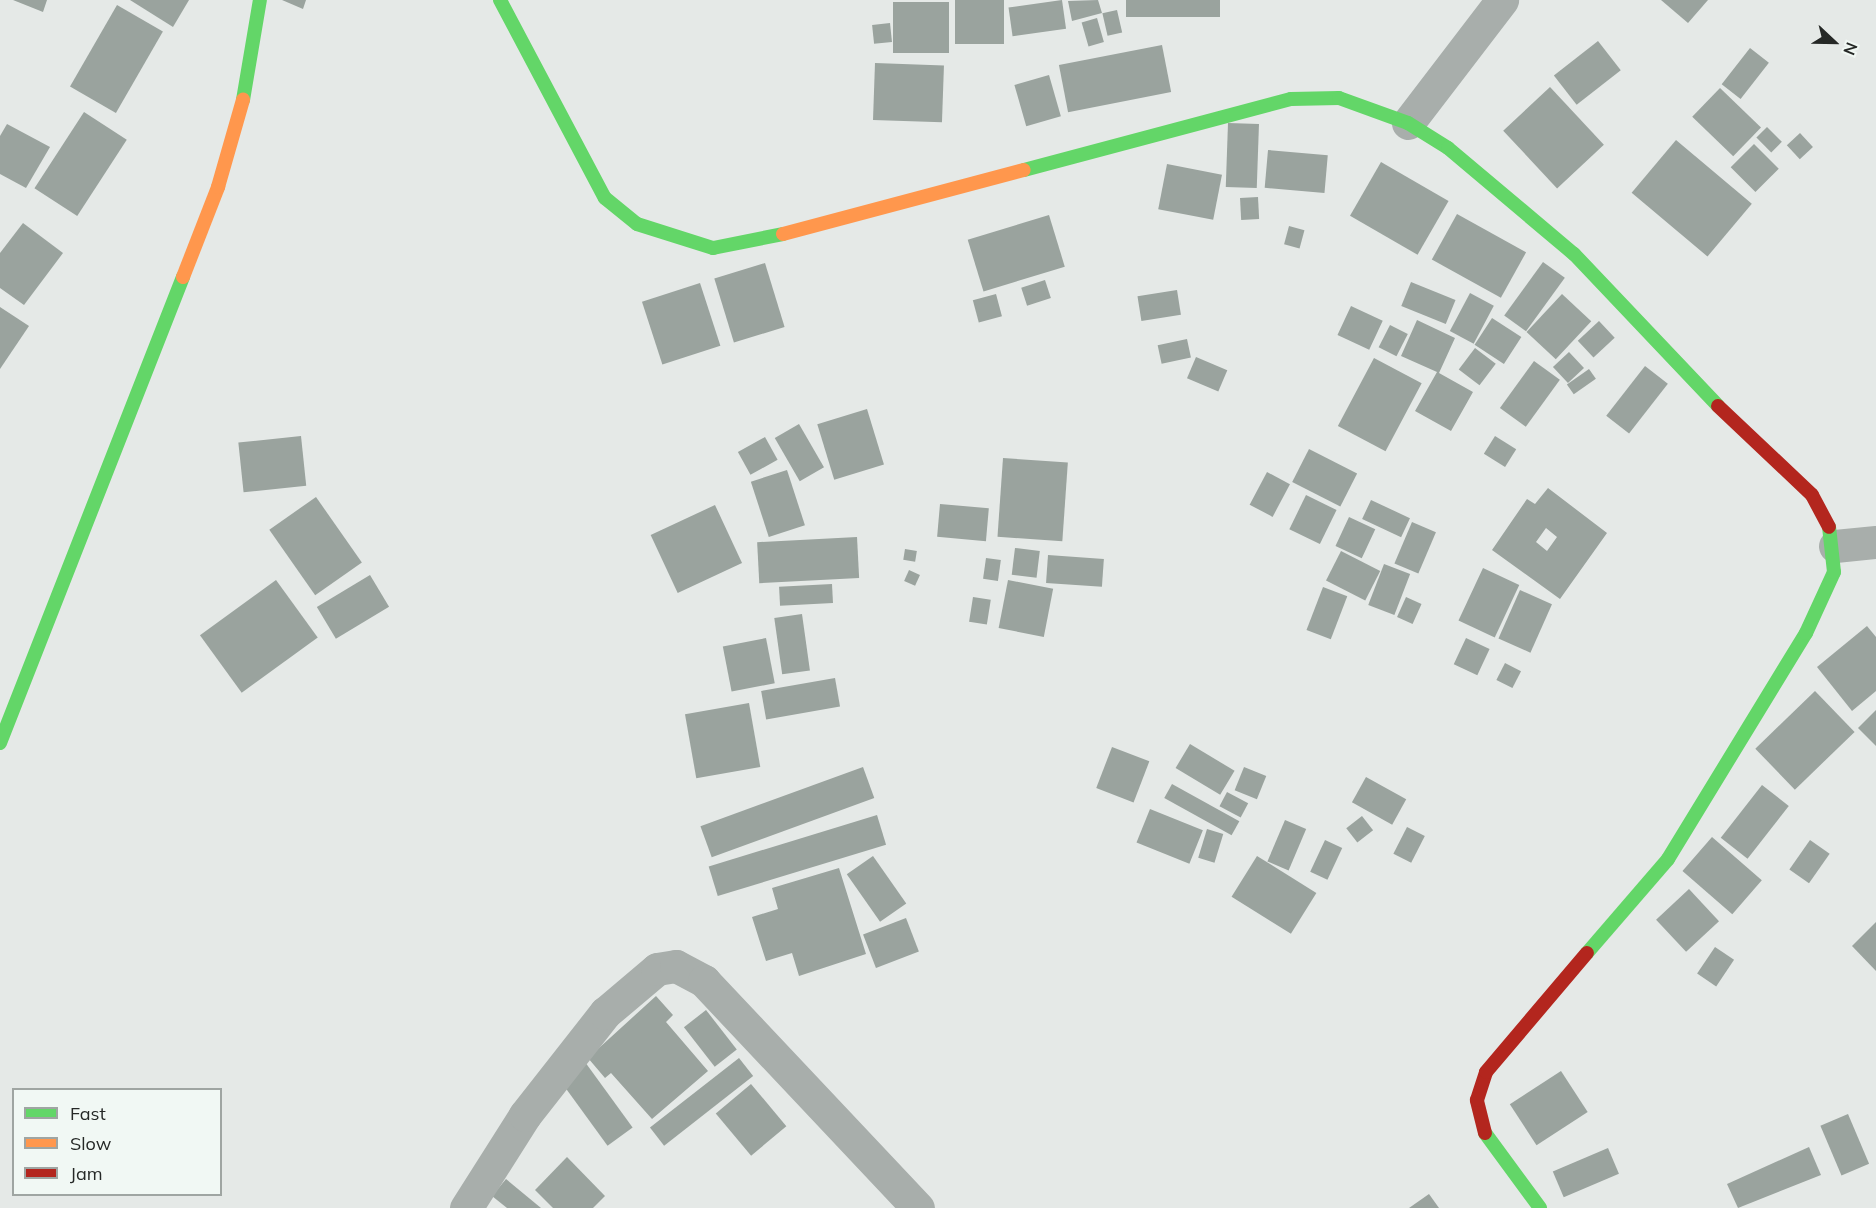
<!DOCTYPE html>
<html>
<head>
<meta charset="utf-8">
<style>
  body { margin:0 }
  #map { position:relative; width:1876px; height:1208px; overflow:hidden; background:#e5e9e7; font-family:Mulish,sans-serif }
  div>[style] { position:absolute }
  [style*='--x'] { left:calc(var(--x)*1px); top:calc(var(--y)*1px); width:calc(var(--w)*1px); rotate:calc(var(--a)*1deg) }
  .building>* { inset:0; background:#9aa39e; transform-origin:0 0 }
  .street>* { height:33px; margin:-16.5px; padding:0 16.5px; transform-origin:16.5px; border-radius:16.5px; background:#a8aeab }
  .fast>* { height:14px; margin:-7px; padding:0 7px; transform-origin:7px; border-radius:7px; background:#63d668 }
  .slow>* { height:14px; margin:-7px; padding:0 7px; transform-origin:7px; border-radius:7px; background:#ff974d }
  .jam>* { height:14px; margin:-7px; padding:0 7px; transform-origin:7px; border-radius:7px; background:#b3261e }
  span { translate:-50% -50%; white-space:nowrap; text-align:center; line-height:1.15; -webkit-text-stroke:6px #f1f8f4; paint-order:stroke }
  .legend { position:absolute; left:12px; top:1088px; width:210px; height:108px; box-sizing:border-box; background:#f1f8f4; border:2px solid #9fa5a2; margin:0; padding:8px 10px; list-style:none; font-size:18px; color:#252826 }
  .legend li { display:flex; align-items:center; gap:12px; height:30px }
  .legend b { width:30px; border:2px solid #9fa5a2 }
  .north { position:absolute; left:1804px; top:12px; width:60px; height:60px; -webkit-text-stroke:4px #f1f8f4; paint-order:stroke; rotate:112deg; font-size:16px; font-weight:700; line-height:24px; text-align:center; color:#252826 }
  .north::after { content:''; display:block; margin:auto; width:21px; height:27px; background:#252826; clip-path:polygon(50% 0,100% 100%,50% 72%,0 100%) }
</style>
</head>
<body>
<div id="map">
  <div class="building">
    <i style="clip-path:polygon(13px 0,47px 0,43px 12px)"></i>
    <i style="clip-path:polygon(130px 0,189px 0,173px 27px)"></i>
    <i style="clip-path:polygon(282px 0,306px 0,303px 9px)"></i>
    <i style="left:955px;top:0;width:49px;height:44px"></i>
    <i style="left:1062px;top:0;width:29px;height:54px;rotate:82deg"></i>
    <i style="clip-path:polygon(1098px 0,1102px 13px,1072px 21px,1068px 1px)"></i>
    <i style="left:1126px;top:0;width:94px;height:17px"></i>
    <i style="clip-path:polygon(1661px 0,1708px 0,1688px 23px)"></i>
    <i style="left:893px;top:2px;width:56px;height:51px"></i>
    <i style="left:117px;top:5px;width:53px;height:94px;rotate:30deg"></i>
    <i style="left:1117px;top:10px;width:23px;height:15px;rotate:77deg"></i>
    <i style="left:1097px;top:18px;width:25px;height:16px;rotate:74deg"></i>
    <i style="left:890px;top:23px;width:19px;height:18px;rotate:84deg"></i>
    <i style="left:1598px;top:41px;width:37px;height:56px;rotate:52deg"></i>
    <i style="left:1162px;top:45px;width:48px;height:105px;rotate:79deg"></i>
    <i style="left:1750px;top:48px;width:24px;height:46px;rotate:38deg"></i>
    <i style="left:875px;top:63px;width:69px;height:57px;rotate:2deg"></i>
    <i style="left:1049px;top:75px;width:43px;height:36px;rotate:74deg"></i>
    <i style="left:1550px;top:87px;width:79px;height:64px;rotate:47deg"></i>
    <i style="left:1720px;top:88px;width:57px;height:40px;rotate:44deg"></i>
    <i style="left:84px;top:112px;width:51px;height:91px;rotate:33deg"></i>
    <i style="left:1228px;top:123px;width:31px;height:64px;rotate:2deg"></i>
    <i style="clip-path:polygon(7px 124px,50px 147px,26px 188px,0 174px,0 136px)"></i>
    <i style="left:1767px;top:127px;width:21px;height:15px;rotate:45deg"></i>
    <i style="left:1800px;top:133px;width:19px;height:18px;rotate:47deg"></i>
    <i style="left:1676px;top:140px;width:99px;height:69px;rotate:40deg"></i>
    <i style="left:1754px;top:144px;width:35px;height:33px;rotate:45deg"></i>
    <i style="left:1268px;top:150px;width:60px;height:38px;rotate:5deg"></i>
    <i style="left:1381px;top:162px;width:78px;height:62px;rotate:30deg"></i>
    <i style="left:1167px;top:164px;width:56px;height:46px;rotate:11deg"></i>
    <i style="left:1258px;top:197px;width:22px;height:18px;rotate:87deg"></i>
    <i style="left:1457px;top:214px;width:79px;height:52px;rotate:29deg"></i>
    <i style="left:1049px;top:215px;width:54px;height:85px;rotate:73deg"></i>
    <i style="clip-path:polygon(23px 223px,63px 253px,24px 305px,0 288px,0 253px)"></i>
    <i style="left:1289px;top:226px;width:16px;height:19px;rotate:15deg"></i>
    <i style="left:1543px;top:262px;width:27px;height:66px;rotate:36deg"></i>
    <i style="left:765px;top:263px;width:67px;height:53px;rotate:73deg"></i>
    <i style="left:1045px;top:280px;width:19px;height:25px;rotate:72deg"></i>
    <i style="left:1411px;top:282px;width:48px;height:26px;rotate:22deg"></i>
    <i style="left:700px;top:283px;width:66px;height:61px;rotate:72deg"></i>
    <i style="left:1177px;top:290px;width:25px;height:40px;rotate:81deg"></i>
    <i style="left:1470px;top:293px;width:27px;height:43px;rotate:28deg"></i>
    <i style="left:996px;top:294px;width:23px;height:24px;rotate:75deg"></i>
    <i style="left:1562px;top:294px;width:40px;height:52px;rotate:43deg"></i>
    <i style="left:1351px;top:306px;width:35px;height:32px;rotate:25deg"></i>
    <i style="clip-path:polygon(0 307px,29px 326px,0 369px)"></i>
    <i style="left:1492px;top:318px;width:35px;height:32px;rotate:33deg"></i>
    <i style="clip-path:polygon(1417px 320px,1455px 338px,1439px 373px,1473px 392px,1451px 431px,1415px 411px,1437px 372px,1401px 356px)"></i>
    <i style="left:1599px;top:321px;width:23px;height:29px;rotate:47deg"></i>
    <i style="left:1390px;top:325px;width:20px;height:25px;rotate:27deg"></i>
    <i style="left:1187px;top:339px;width:19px;height:30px;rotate:78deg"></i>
    <i style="left:1475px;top:348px;width:26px;height:27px;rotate:37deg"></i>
    <i style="left:1569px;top:352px;width:22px;height:22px;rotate:47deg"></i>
    <i style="left:1196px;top:357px;width:34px;height:23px;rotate:23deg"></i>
    <i style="left:1374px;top:358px;width:54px;height:77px;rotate:28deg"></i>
    <i style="left:1534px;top:361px;width:32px;height:58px;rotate:36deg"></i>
    <i style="left:1645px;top:366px;width:29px;height:63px;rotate:38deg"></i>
    <i style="left:1589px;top:369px;width:12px;height:27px;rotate:55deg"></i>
    <i style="left:867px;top:409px;width:58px;height:52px;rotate:73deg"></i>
    <i style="left:799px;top:424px;width:50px;height:28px;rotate:60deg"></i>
    <i style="left:301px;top:436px;width:50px;height:63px;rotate:84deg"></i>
    <i style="left:1495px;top:436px;width:25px;height:21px;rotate:32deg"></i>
    <i style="left:765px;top:437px;width:26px;height:31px;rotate:61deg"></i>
    <i style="left:1309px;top:449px;width:54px;height:37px;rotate:27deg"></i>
    <i style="left:1003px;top:458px;width:65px;height:79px;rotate:4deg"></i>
    <i style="left:787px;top:470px;width:58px;height:38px;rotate:72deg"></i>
    <i style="left:1267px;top:472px;width:26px;height:37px;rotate:28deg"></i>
    <i style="clip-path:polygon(evenodd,1548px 488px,1607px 533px,1560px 599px,1492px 550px,1527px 499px,1535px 504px,1548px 488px,1546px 528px,1557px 537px,1547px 551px,1536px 542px,1546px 528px)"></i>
    <i style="left:1306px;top:495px;width:34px;height:38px;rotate:26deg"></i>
    <i style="left:316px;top:497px;width:80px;height:57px;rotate:55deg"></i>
    <i style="left:1371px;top:500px;width:43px;height:21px;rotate:25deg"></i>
    <i style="left:940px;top:504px;width:49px;height:33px;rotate:5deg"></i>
    <i style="left:715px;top:505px;width:64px;height:71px;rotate:65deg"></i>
    <i style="left:1349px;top:517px;width:29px;height:32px;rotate:25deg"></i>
    <i style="left:1412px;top:522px;width:26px;height:45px;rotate:23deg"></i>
    <i style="left:857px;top:537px;width:41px;height:100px;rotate:87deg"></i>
    <i style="left:1015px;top:548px;width:25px;height:27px;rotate:7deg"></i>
    <i style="left:905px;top:549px;width:12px;height:11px;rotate:9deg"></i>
    <i style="left:1341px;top:551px;width:44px;height:33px;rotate:27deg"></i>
    <i style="left:1048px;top:555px;width:56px;height:28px;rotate:4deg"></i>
    <i style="left:986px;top:558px;width:15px;height:21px;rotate:8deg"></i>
    <i style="left:1384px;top:564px;width:28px;height:44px;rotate:21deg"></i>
    <i style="left:1483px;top:568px;width:40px;height:58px;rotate:25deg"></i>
    <i style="left:909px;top:570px;width:12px;height:12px;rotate:24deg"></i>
    <i style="left:370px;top:575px;width:37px;height:62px;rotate:59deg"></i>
    <i style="left:276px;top:580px;width:71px;height:94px;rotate:54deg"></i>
    <i style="left:1008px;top:580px;width:46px;height:49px;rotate:11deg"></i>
    <i style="left:832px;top:584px;width:19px;height:53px;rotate:87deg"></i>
    <i style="left:1323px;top:587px;width:26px;height:46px;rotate:21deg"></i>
    <i style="left:1520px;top:590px;width:35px;height:53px;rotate:24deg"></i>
    <i style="left:973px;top:597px;width:18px;height:25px;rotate:9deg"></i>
    <i style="left:1406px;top:597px;width:17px;height:22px;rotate:24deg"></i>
    <i style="left:802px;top:614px;width:57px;height:28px;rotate:82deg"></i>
    <i style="clip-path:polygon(1867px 626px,1876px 637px,1876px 691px,1852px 711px,1817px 667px)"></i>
    <i style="left:766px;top:638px;width:46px;height:44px;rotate:79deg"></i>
    <i style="left:1466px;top:638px;width:26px;height:29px;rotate:25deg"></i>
    <i style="left:1505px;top:663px;width:18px;height:19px;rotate:27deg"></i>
    <i style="left:835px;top:678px;width:29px;height:75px;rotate:80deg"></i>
    <i style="left:1815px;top:691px;width:57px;height:83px;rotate:46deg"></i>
    <i style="left:749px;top:703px;width:65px;height:65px;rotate:80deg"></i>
    <i style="clip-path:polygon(1876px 710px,1876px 746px,1858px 728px)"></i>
    <i style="left:1190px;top:744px;width:52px;height:28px;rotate:31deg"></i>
    <i style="left:1112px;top:747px;width:40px;height:44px;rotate:21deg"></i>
    <i style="left:863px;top:767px;width:33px;height:173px;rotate:70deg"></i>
    <i style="left:1244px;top:767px;width:24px;height:25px;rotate:22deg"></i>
    <i style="left:1366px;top:777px;width:46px;height:29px;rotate:29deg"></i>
    <i style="left:1172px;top:784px;width:77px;height:16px;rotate:29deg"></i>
    <i style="left:1762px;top:785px;width:34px;height:67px;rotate:38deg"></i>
    <i style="left:1227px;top:792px;width:24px;height:16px;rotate:28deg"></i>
    <i style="left:1150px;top:809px;width:57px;height:36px;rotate:22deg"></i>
    <i style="left:877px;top:815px;width:31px;height:176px;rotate:73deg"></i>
    <i style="left:1362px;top:816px;width:18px;height:20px;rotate:52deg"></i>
    <i style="left:1285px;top:820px;width:23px;height:45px;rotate:23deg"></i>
    <i style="left:1407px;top:827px;width:20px;height:30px;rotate:27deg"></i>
    <i style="left:1207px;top:829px;width:17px;height:30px;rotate:17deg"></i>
    <i style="left:1712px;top:837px;width:66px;height:45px;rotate:41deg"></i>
    <i style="left:1325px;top:840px;width:19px;height:35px;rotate:25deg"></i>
    <i style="left:1810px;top:840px;width:24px;height:36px;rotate:35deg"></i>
    <i style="left:873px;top:856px;width:58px;height:32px;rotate:55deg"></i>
    <i style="left:1257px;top:856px;width:70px;height:48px;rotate:32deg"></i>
    <i style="clip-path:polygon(839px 868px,866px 954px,799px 976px,792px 953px,766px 961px,752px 917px,778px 909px,772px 888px)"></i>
    <i style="left:1689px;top:889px;width:44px;height:45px;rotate:47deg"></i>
    <i style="left:906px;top:918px;width:36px;height:46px;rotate:69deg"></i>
    <i style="clip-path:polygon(1876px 922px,1876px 971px,1852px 946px)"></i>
    <i style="left:1715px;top:947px;width:23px;height:32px;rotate:34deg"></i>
    <i style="clip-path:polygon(656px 996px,673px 1015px,666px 1022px,708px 1071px,652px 1119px,611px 1073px,605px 1078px,588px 1058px)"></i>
    <i style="left:706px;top:1010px;width:50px;height:28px;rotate:52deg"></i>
    <i style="left:739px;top:1058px;width:23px;height:113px;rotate:52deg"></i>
    <i style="left:585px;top:1062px;width:81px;height:31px;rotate:54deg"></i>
    <i style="left:1561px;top:1071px;width:49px;height:61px;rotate:57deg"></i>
    <i style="left:751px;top:1084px;width:55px;height:46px;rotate:50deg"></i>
    <i style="left:1848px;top:1114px;width:54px;height:30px;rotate:67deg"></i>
    <i style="clip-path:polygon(1809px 1147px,1821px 1175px,1738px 1208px,1727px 1184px)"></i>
    <i style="left:1608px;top:1148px;width:28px;height:60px;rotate:67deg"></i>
    <i style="clip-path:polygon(567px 1157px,605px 1196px,593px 1208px,553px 1208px,535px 1190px)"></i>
    <i style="clip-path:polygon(506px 1179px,541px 1208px,507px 1208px,492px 1196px)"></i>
    <i style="clip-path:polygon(1429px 1194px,1439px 1208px,1409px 1208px)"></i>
  </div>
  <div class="street">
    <i style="--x:1408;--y:123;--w:155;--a:-52.6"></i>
    <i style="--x:1835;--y:546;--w:41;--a:-5.6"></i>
    <i style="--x:466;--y:1208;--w:110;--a:-57.6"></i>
    <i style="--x:525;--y:1115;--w:130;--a:-51.9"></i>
    <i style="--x:605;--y:1013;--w:68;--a:-40.2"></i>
    <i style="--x:657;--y:969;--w:19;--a:-9"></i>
    <i style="--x:676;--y:966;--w:32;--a:28"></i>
    <i style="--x:704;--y:981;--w:312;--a:46.7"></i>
  </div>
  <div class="fast">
    <i style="--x:500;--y:0;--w:224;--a:62.1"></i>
    <i style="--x:605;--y:198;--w:41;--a:39.1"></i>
    <i style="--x:637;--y:224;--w:80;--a:17.5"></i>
    <i style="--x:713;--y:248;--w:71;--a:-11.3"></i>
    <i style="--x:243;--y:100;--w:101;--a:-80.4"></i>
    <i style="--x:1024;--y:170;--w:276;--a:-14.9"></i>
    <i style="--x:1291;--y:99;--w:48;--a:-1.2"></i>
    <i style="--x:1339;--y:98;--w:73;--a:19.9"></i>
    <i style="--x:1408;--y:123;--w:47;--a:32"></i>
    <i style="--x:1448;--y:148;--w:165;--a:40.1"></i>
    <i style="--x:1574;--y:254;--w:209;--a:46.5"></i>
    <i style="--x:0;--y:743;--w:501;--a:-68.56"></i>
    <i style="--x:1587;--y:953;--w:124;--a:-49.2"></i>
    <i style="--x:1668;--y:859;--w:265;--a:-58.6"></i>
    <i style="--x:1806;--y:633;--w:67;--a:-65.3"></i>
    <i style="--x:1834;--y:572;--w:45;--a:-96.3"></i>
    <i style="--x:1485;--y:1133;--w:93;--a:53.7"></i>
  </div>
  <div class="slow">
    <i style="--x:783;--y:234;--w:249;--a:-14.9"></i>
    <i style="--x:183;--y:277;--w:97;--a:-68.7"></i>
    <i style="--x:218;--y:187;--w:91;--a:-74"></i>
  </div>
  <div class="jam">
    <i style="--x:1718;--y:406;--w:129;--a:43.4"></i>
    <i style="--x:1812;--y:495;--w:36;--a:62"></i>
    <i style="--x:1485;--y:1133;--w:34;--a:-104"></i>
    <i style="--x:1477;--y:1100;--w:29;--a:-72"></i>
    <i style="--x:1486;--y:1072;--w:156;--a:-49.7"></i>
  </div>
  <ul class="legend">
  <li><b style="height:8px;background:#63d668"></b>Fast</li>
  <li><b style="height:8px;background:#ff974d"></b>Slow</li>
  <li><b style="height:8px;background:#b3261e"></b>Jam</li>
  </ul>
  <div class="north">N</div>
</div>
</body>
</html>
